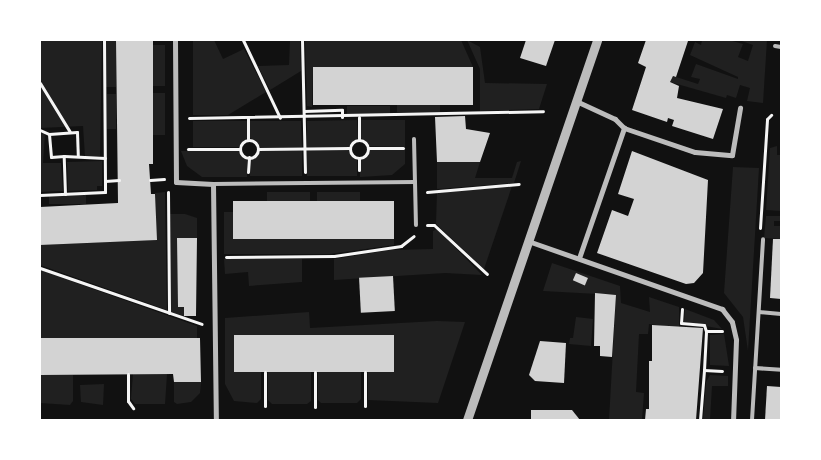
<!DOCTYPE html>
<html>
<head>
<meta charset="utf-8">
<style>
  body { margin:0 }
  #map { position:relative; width:821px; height:460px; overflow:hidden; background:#111; font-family:"Open Sans",sans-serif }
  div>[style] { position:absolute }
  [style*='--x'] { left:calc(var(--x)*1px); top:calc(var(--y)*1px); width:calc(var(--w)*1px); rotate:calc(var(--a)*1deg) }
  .green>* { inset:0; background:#202020; transform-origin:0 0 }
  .building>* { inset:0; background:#d3d3d3; transform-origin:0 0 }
  .path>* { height:3px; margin:-1.5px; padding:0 1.5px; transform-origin:1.5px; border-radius:1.5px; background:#f5f5f5 }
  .path>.ring { margin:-1.5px; padding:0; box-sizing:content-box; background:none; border:3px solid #f5f5f5; border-radius:50% }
  .service>* { height:4px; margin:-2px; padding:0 2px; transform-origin:2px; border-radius:2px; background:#bcbcbc }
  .minor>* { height:5px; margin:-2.5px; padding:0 2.5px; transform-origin:2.5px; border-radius:2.5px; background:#bcbcbc }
  .tertiary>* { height:9px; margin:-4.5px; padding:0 4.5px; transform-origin:4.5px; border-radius:4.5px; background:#bcbcbc }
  span { translate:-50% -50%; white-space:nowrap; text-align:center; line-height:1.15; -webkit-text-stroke:5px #fff; paint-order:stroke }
  .frame { position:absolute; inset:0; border:41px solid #fff; pointer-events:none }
</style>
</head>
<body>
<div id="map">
  <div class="green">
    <i style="clip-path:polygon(40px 40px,102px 40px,100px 156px,85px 157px,83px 126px,40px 128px)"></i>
    <i style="left:106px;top:40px;width:10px;height:47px"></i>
    <i style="clip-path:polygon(193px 40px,214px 40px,223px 59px,244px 49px,266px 92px,228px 115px,193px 115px)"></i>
    <i style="clip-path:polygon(290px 40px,300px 40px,301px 71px,270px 90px,258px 66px,289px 65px)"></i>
    <i style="clip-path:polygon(305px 40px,461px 40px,473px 67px,313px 69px,312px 107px,307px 106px)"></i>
    <i style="clip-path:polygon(467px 40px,480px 47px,485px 83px,547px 84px,539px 109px,480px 111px,480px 69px)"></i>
    <i style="clip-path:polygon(702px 40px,729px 40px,743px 44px,738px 57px,748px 61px,753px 45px,739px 40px,767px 40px,763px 103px,747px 101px,750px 88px,740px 85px,736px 98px,727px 95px,726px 98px,670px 82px,673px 76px,698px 84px,700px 79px,691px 77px,696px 64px,738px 79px,738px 77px,690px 55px,695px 42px,701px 45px)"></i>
    <i style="left:153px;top:45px;width:12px;height:41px"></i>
    <i style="left:153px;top:93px;width:12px;height:42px"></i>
    <i style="left:107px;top:94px;width:9px;height:35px"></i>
    <i style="left:440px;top:105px;width:7px;height:43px;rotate:90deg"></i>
    <i style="left:347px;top:106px;width:43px;height:8px"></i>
    <i style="clip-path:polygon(357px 120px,358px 138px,349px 147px,307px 147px,307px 121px)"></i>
    <i style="clip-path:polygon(360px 120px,405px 120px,405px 147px,369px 146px,361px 138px)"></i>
    <i style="clip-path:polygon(193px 121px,247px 121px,247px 138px,239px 147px,193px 147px)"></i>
    <i style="clip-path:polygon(250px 121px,301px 121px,302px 147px,259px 148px,257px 141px,250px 138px)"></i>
    <i style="clip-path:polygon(40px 133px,45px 133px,43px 163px,61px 163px,63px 191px,40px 192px)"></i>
    <i style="clip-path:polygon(777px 146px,777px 155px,781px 155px,781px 211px,766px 210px,770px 148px)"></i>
    <i style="clip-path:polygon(239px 150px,247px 159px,247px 177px,202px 177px,187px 166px,181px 151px)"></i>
    <i style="clip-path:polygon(259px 150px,302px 150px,302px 176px,250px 176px,250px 159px)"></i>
    <i style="clip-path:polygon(307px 150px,349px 150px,357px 160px,357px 176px,307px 176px)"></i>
    <i style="clip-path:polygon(370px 150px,405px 150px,405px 164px,392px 175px,360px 177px,360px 160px)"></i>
    <i style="clip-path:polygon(102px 161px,102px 186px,97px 186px,97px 190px,68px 191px,67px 162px)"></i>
    <i style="clip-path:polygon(521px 161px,514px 183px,437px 189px,437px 162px,480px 162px,475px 178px,512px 178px,517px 162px)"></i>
    <i style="clip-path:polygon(733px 167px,759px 168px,748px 351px,743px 317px,724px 293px)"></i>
    <i style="clip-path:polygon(512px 186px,484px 269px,436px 224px,437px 193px)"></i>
    <i style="clip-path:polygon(165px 192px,167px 310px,40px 265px,40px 245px,156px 240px,155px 193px)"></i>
    <i style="left:267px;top:192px;width:43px;height:9px"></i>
    <i style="left:317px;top:192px;width:43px;height:9px"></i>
    <i style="left:86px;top:195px;width:9px;height:37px;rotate:90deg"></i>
    <i style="clip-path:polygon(224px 212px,233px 212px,234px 239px,394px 239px,394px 245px,330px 254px,224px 254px)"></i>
    <i style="clip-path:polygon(170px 214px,185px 214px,197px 218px,197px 238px,177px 238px,178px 306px,184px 307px,184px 316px,171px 312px)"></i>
    <i style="clip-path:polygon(766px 216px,781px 216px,781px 221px,774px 221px,774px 226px,781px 226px,781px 239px,764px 238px)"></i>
    <i style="clip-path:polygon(437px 229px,482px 275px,445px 273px,334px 280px,334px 259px,390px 250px,433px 249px,433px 231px)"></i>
    <i style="clip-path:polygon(224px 259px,302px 259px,302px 282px,249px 286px,248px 272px,225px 274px)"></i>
    <i style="clip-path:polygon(552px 263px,620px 286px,621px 303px,650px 312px,649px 297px,679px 307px,679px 328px,649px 324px,648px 334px,639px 334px,636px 392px,644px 393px,642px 420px,609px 420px,616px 295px,543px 291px)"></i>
    <i style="clip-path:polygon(40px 270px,197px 326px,197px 338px,40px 338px)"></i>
    <i style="clip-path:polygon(685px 309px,714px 320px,722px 329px,684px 322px)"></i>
    <i style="clip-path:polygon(309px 312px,310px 328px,437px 321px,465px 322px,438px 403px,368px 400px,368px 372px,394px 372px,394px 336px,235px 335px,234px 372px,261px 372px,261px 399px,257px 403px,234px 401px,225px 384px,225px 318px)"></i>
    <i style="clip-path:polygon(576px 317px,593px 319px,591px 346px,569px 344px,570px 338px,573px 338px)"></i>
    <i style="clip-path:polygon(724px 334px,729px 366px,710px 365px,710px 335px)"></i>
    <i style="clip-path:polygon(268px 372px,311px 372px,311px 401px,307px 404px,272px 404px,268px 400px)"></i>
    <i style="clip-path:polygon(318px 372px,361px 372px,361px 399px,357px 403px,321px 403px,318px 400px)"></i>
    <i style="clip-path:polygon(133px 374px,167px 374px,165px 404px,135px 404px,131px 399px)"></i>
    <i style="clip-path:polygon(40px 375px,73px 375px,73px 401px,70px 405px,40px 403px)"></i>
    <i style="clip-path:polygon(710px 375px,728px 376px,728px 386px,712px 386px,710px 420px,703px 420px,706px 382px)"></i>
    <i style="clip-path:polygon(174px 382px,201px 382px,200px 393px,191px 402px,177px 404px,174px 402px)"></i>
    <i style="clip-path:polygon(104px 384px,103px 405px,81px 402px,80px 385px)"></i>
  </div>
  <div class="building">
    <i style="clip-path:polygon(116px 40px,153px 40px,153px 164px,149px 164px,151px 194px,155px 194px,157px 240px,40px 245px,40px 207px,118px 203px)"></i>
    <i style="clip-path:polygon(526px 40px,555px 40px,546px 66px,520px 58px)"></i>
    <i style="clip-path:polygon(646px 40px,693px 40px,688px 41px,676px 77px,673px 76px,670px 82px,679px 86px,677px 98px,723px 109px,713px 139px,672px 126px,674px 120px,668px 118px,667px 122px,632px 110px,646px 67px,638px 63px)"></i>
    <i style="left:473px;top:67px;width:38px;height:160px;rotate:90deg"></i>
    <i style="clip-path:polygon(465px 116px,466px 129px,490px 133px,480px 162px,437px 162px,435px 117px)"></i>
    <i style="clip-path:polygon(632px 151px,708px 180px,703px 273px,694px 283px,686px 284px,597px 253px,612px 210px,628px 216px,634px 199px,618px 194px)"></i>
    <i style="left:233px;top:201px;width:161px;height:38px"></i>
    <i style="clip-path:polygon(177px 238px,197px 238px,196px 316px,184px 316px,184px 307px,178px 307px)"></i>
    <i style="clip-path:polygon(773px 239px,781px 239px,781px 299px,770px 298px)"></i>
    <i style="left:576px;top:273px;width:13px;height:8px;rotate:23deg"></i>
    <i style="left:393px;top:276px;width:35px;height:34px;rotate:87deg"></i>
    <i style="clip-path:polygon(595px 293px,616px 295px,612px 357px,600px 356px,600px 346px,594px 346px)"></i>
    <i style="clip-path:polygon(652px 325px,703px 328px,696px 420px,645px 420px,646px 409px,649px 409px,649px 361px,652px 361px)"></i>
    <i style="left:234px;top:335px;width:160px;height:37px"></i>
    <i style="clip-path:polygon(40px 338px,200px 338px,201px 382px,174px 382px,173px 374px,40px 375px)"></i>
    <i style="clip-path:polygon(540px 341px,566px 343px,564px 383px,535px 381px,529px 375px)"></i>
    <i style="clip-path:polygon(767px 386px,781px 387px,781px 420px,765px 420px)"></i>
    <i style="clip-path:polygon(531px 410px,572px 410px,580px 420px,531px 420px)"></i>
  </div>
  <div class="path">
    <i style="--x:104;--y:40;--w:141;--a:89.6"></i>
    <i style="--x:243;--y:40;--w:86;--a:64.6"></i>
    <i style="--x:302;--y:40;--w:132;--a:88.7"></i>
    <i style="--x:40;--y:83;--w:57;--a:58.5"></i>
    <i style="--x:304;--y:111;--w:38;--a:-2"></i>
    <i style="--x:342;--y:110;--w:7;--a:90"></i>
    <i style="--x:359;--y:117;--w:22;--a:90"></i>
    <i style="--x:189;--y:118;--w:354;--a:-1.1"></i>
    <i style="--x:248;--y:118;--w:22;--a:90"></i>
    <i style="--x:40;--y:130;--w:10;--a:24"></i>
    <i class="ring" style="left:350px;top:140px;width:15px;height:15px"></i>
    <i class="ring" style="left:240px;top:140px;width:15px;height:15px"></i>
    <i style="--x:368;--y:148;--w:35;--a:0"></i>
    <i style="--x:188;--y:149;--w:52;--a:0"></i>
    <i style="--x:258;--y:149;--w:92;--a:-0.6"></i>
    <i style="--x:64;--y:156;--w:13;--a:176"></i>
    <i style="--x:51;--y:157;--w:23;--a:-95"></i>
    <i style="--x:49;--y:134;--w:28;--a:-4"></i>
    <i style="--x:77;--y:132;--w:24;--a:88"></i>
    <i style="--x:359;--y:158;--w:12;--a:90"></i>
    <i style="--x:248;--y:172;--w:15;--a:-86"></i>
    <i style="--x:150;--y:180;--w:14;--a:-4"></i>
    <i style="--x:168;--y:192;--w:121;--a:89.5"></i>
    <i style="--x:427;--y:192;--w:92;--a:-5"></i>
    <i style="--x:65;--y:194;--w:38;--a:-92"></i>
    <i style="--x:64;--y:156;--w:41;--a:2.8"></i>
    <i style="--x:40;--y:195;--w:65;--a:-2.6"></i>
    <i style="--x:105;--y:192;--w:11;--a:-90"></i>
    <i style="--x:105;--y:181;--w:14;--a:-4"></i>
    <i style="--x:427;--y:225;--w:7;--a:0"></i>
    <i style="--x:434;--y:225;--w:72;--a:42.8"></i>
    <i style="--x:760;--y:228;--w:109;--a:-86.3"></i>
    <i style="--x:767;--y:119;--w:6;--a:-45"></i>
    <i style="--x:226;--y:257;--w:108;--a:-0.5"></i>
    <i style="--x:334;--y:256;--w:68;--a:-8.5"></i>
    <i style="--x:401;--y:246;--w:16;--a:-38"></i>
    <i style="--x:40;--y:268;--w:171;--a:19.1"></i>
    <i style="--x:682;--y:309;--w:14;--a:94"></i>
    <i style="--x:681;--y:323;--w:23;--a:5"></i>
    <i style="--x:704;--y:325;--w:6;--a:72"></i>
    <i style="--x:704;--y:370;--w:39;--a:-87"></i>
    <i style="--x:706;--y:331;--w:16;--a:0"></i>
    <i style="--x:265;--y:372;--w:34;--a:90"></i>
    <i style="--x:315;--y:372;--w:35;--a:90"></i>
    <i style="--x:365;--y:372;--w:34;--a:90"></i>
    <i style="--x:128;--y:374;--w:27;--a:90"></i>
    <i style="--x:128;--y:401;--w:9;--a:54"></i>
    <i style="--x:700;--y:420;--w:50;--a:-85.4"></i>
    <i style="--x:704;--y:370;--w:18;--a:3"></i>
  </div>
  <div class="service">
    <i style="--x:775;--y:46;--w:6;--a:9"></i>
    <i style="--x:414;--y:139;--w:43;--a:88.7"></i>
    <i style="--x:213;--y:184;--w:202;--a:-0.6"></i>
    <i style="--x:415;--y:182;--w:43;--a:88.7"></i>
    <i style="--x:759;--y:312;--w:22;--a:5"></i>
    <i style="--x:755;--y:368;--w:26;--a:4"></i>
    <i style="--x:752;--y:420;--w:181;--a:-86.5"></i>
  </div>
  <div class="minor">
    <i style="--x:175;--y:40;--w:142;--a:89.6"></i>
    <i style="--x:176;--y:182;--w:37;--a:3"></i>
    <i style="--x:213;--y:184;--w:236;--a:89.3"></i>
    <i style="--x:576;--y:101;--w:43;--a:24.8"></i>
    <i style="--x:615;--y:119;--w:13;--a:45"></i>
    <i style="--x:624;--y:128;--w:75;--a:18.7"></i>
    <i style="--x:695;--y:152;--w:37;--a:5"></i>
    <i style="--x:732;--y:155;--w:48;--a:-80.3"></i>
    <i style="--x:528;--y:241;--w:206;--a:19.3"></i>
    <i style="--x:722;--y:309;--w:16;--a:52"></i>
    <i style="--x:732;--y:322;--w:18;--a:77"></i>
    <i style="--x:736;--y:340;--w:80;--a:92.1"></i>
    <i style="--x:579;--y:258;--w:138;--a:-70.9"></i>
  </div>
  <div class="tertiary">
    <i style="--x:467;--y:420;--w:402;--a:-71.1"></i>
  </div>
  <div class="frame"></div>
</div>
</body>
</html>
